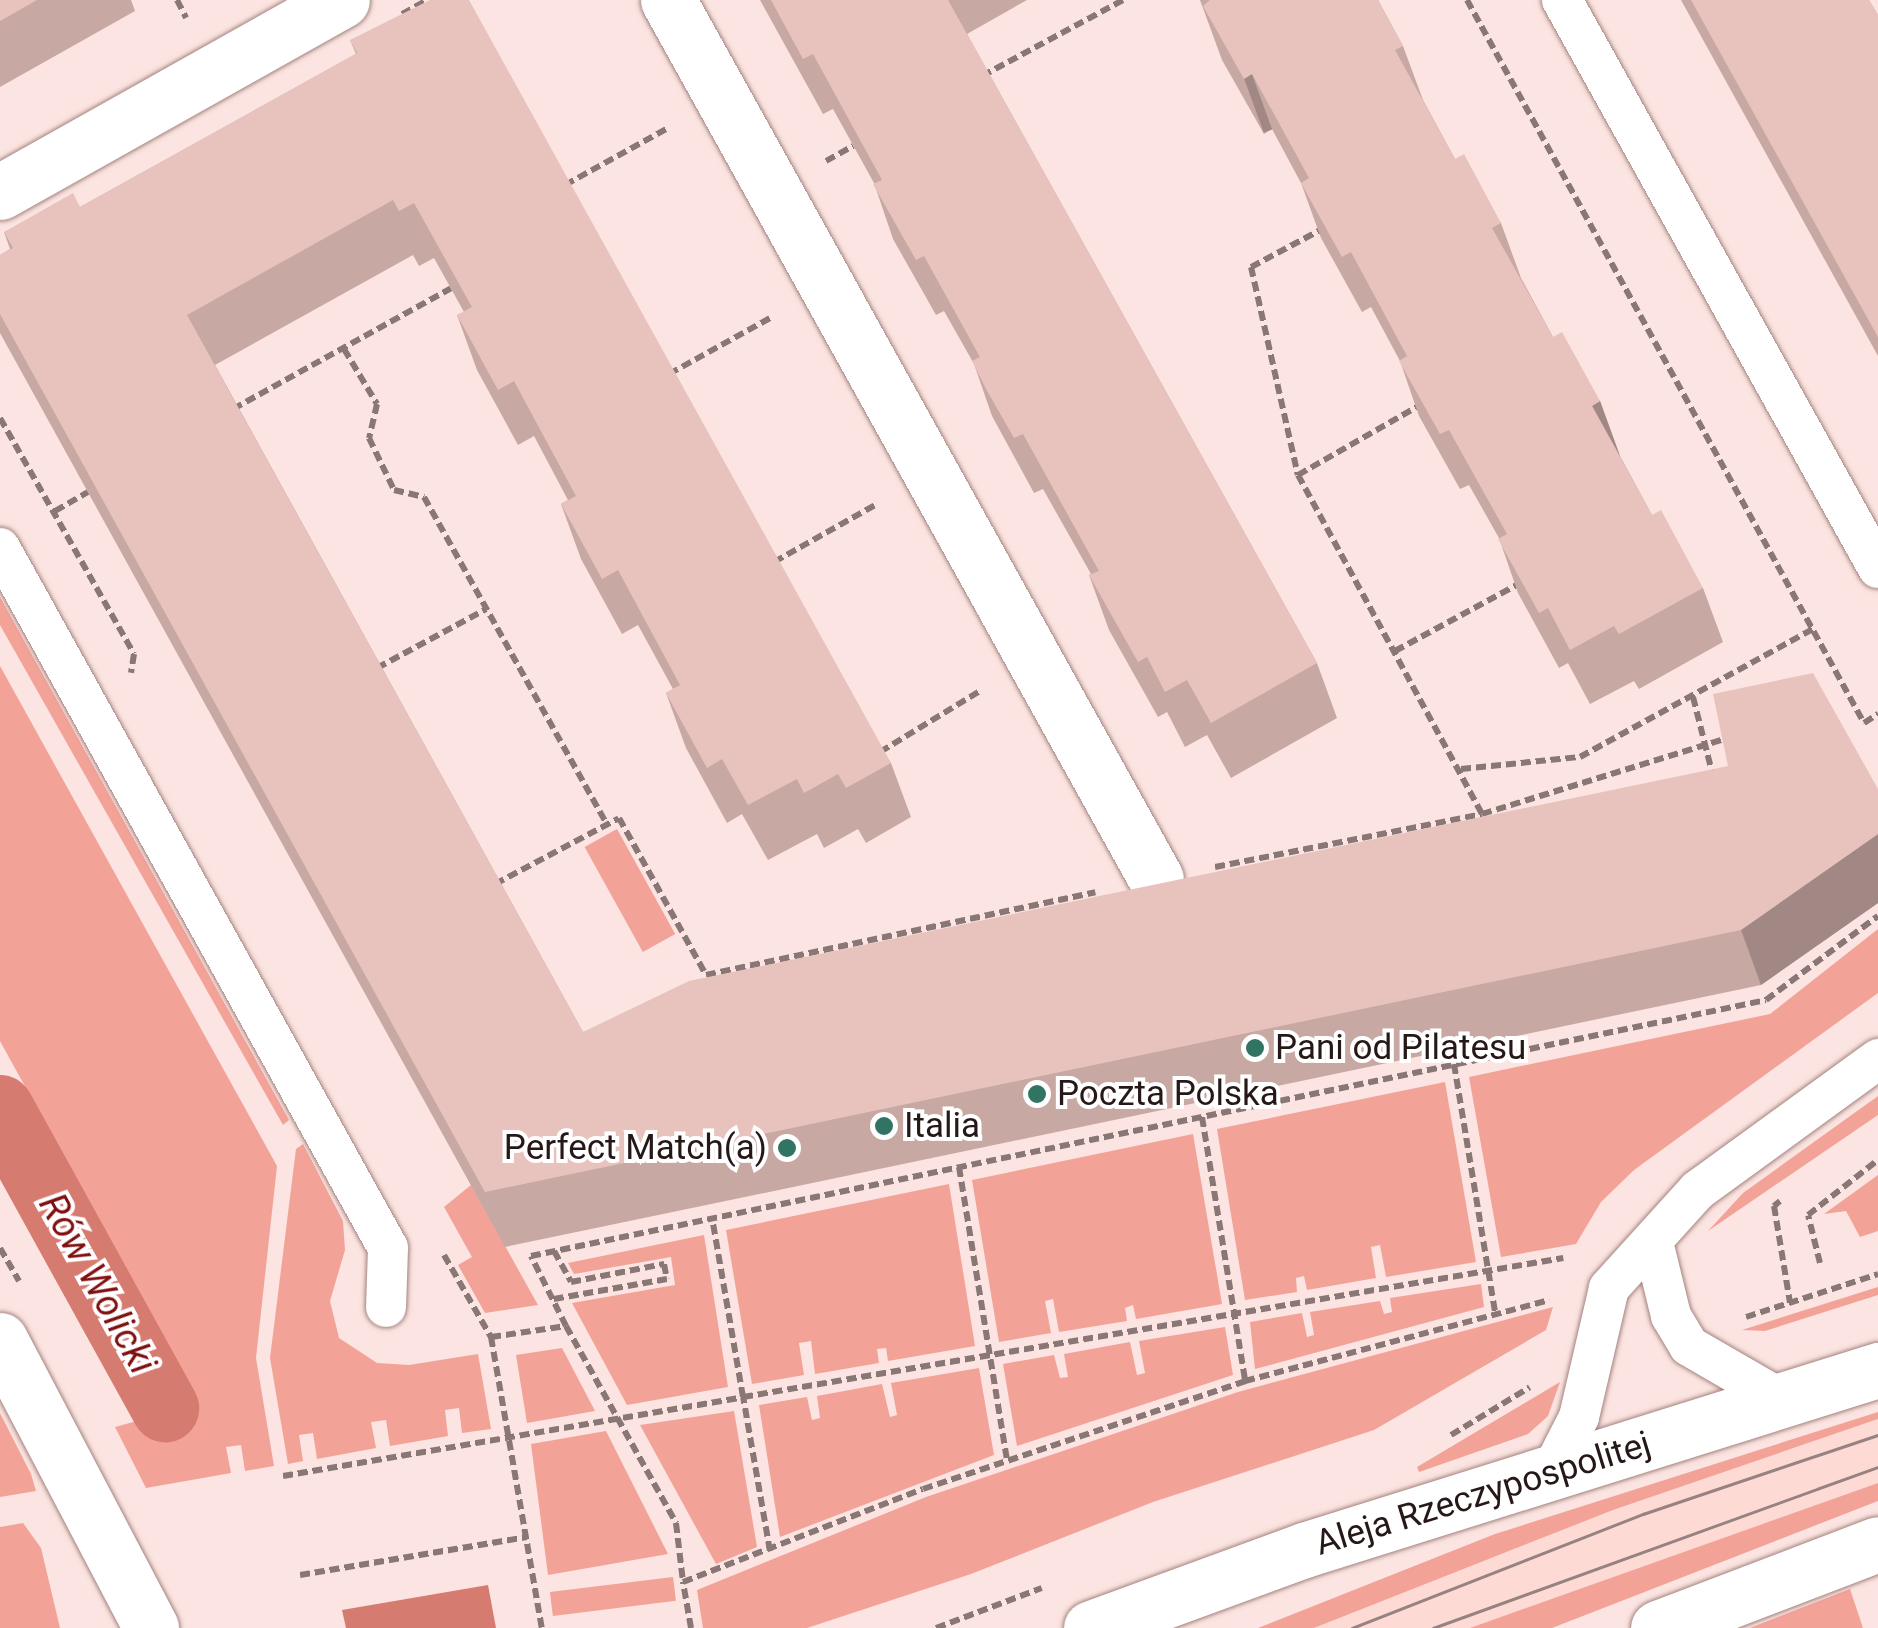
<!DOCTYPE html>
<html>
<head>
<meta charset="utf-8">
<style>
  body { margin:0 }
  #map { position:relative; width:1878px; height:1628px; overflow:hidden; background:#fbe4e1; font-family:Roboto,sans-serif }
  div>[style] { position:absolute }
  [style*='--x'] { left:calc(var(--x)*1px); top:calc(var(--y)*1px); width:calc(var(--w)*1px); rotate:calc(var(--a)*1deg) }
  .built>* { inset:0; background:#fedad5 }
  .green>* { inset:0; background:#f3a298; transform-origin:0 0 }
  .water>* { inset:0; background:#d67b70 }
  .canal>* { height:68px; margin:-34px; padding:0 34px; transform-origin:34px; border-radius:34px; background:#d67b70 }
  .path>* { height:6px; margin-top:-3px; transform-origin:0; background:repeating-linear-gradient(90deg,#887775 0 10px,transparent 0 15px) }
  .roads { filter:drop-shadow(0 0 2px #a4827e) drop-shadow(0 0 2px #a4827e) }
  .lane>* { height:40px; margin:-20px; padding:0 20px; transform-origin:20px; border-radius:20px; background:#fff }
  .street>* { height:55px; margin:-27.5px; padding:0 27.5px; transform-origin:27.5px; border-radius:27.5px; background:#fff }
  .secondary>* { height:55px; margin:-27.5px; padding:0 27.5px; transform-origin:27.5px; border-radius:27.5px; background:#fff }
  .tram>* { height:2.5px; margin:-1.25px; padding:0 1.25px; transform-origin:1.25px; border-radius:1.25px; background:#968381 }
  .wall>* { inset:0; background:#c8a8a3 }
  .shaded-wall>* { inset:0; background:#a28885; transform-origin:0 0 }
  .building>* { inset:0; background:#e8c3be }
  .dots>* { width:28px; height:28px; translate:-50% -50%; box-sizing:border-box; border:5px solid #fff; border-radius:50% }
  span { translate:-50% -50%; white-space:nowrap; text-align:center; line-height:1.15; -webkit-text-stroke:8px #fff; paint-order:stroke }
  .poi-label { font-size:35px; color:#251817 }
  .left { translate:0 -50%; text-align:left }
  .right { translate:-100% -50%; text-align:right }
  .street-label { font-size:35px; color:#251817 }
  .water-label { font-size:38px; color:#800f10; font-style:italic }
</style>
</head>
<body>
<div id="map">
  <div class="built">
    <i style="clip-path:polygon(1878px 1419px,1878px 1483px,1470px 1628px,1314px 1628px,1613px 1510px)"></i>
  </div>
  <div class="green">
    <i style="clip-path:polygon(0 597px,289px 1120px,283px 1125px,0 625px)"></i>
    <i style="clip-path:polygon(0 666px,277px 1166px,256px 1358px,274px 1466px,245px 1471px,241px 1445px,226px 1447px,231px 1473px,146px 1488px,115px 1427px,148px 1418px,191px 1388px,0 1041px)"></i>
    <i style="left:617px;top:829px;width:120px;height:37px;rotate:61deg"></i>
    <i style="clip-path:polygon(1878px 929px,1878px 993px,1634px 1170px,1601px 1202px,1576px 1244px,1501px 1257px,1469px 1077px,1770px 1014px)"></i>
    <i style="clip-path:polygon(1445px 1082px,1476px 1262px,1386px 1277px,1380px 1245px,1371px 1247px,1376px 1278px,1307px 1290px,1304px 1276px,1296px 1278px,1297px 1292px,1245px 1300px,1217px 1129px)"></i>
    <i style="clip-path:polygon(1878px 1096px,1878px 1115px,1708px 1231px,1743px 1193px)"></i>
    <i style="clip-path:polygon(1193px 1134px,1222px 1304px,1136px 1319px,1133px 1305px,1125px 1308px,1127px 1321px,1059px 1332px,1053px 1299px,1045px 1301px,1051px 1333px,999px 1342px,972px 1180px)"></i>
    <i style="clip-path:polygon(303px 1144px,343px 1221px,345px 1250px,330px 1301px,339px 1338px,377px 1363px,409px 1365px,478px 1354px,491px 1429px,462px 1433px,459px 1408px,445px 1410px,448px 1436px,390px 1446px,386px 1420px,371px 1422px,376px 1448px,317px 1459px,313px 1433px,299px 1435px,303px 1461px,288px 1464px,270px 1358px,296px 1149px)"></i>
    <i style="clip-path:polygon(1878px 1175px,1878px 1231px,1860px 1237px,1846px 1211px,1824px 1214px)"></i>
    <i style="clip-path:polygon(949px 1184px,975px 1346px,888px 1361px,886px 1348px,877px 1349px,879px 1363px,815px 1374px,811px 1341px,799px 1343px,804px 1375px,752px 1384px,726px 1230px)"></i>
    <i style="clip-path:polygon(471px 1185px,538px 1305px,485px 1313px,458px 1265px,472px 1257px,444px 1207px)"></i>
    <i style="clip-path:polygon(704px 1235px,728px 1387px,627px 1405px,572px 1303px,675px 1285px,671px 1257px,574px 1274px,568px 1263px)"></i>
    <i style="clip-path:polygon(1481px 1284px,1484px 1307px,1255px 1369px,1250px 1322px,1302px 1313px,1307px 1337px,1314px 1335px,1310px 1312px,1380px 1301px,1384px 1314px,1392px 1312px,1390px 1298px)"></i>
    <i style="clip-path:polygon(1878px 1287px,1878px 1295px,1765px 1331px,1742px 1330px)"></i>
    <i style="clip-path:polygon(1553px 1307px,1546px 1330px,1374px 1430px,1153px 1502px,971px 1574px,807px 1628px,703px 1628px,697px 1590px,926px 1497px,1238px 1392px)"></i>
    <i style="clip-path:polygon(1225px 1327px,1233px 1375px,1017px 1446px,1003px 1364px,1054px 1355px,1060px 1378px,1068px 1377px,1064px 1354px,1130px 1342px,1137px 1375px,1145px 1373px,1139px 1341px)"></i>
    <i style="clip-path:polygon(562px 1348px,595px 1411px,527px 1423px,516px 1355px)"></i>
    <i style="clip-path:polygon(979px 1368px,994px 1455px,780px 1537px,759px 1405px,807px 1397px,812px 1420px,820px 1418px,817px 1396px,882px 1384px,890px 1417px,897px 1415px,891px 1383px)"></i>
    <i style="clip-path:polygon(1560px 1382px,1548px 1416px,1528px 1434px,1419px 1472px,1417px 1467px)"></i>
    <i style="clip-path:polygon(734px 1411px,757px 1547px,716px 1564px,640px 1425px)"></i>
    <i style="clip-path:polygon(1878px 1412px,1878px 1419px,1613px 1510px,1314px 1628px,1258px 1628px,1495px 1534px)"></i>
    <i style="clip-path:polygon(0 1413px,31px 1474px,36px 1491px,0 1497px)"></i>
    <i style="clip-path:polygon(606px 1431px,668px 1554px,548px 1575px,531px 1444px)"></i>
    <i style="clip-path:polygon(1878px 1483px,1878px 1501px,1552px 1628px,1470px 1628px)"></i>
    <i style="clip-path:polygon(23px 1523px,41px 1548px,60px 1628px,0 1628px,0 1527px)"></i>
    <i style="left:673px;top:1577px;width:24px;height:124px;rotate:83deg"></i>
    <i style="clip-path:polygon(1850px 1589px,1863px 1628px,1750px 1628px)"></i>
  </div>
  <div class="water">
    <i style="clip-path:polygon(488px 1585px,496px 1628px,346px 1628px,342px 1610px)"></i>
  </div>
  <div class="canal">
    <i style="--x:0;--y:1109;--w:342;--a:61.1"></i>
  </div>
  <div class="path">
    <i style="--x:177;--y:0;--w:20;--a:63"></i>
    <i style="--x:1467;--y:0;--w:825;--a:61.23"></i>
    <i style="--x:1864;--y:723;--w:17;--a:-33"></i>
    <i style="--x:402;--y:14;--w:29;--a:-29"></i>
    <i style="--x:982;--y:76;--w:160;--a:-28.3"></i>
    <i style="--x:826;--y:161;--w:31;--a:-29"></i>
    <i style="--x:565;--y:185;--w:118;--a:-29"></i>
    <i style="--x:1326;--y:227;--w:85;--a:151.9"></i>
    <i style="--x:1251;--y:267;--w:213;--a:77.3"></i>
    <i style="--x:1298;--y:475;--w:386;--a:61.5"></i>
    <i style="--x:344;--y:349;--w:64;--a:59"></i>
    <i style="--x:377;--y:404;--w:35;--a:103"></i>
    <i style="--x:369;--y:438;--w:58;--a:64.3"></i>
    <i style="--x:394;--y:490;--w:31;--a:13"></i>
    <i style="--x:424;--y:497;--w:375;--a:60.8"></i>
    <i style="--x:669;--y:374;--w:118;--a:-29"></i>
    <i style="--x:233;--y:409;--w:249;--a:-29"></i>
    <i style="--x:0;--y:418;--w:271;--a:60.4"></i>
    <i style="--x:134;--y:654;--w:19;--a:99"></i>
    <i style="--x:1298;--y:475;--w:143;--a:-29.8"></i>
    <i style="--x:55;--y:511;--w:38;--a:-30"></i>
    <i style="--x:774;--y:562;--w:118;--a:-29.4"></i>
    <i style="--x:1395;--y:651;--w:145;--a:-28.5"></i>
    <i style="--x:377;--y:668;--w:124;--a:-28.4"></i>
    <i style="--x:1693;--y:697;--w:81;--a:75.8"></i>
    <i style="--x:880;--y:752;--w:117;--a:-31.4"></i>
    <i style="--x:1461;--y:769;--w:120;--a:-5.8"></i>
    <i style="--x:1580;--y:757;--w:266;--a:-28.8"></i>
    <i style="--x:1215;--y:867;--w:272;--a:-11.2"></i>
    <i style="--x:1482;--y:814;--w:260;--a:-17.2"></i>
    <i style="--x:495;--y:884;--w:140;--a:-28"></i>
    <i style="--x:619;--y:818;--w:179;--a:61"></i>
    <i style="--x:706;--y:975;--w:398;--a:-12"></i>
    <i style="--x:1454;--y:1064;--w:252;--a:80.6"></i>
    <i style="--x:1202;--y:1117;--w:267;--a:80.7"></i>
    <i style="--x:959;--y:1167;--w:296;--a:80.7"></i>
    <i style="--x:1780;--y:1201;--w:8;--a:140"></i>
    <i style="--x:1774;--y:1206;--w:98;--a:80.6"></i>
    <i style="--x:0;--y:1248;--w:38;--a:60"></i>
    <i style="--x:554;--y:1251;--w:35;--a:61"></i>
    <i style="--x:571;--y:1282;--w:95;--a:-11"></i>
    <i style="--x:664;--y:1264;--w:15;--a:79"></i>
    <i style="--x:667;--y:1279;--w:115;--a:170"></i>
    <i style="--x:444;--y:1255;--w:95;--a:60.2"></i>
    <i style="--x:491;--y:1337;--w:295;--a:80.1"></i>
    <i style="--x:1820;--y:1263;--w:49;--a:-104"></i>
    <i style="--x:1808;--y:1215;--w:89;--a:-38.2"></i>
    <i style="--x:1746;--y:1317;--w:139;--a:-18"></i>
    <i style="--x:566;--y:1326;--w:78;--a:-116.6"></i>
    <i style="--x:531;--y:1256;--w:1261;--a:-11.71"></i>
    <i style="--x:1766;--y:1000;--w:140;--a:-36.9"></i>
    <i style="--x:491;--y:1337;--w:76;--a:-8.3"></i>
    <i style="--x:566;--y:1326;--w:226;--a:60.8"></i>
    <i style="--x:676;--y:1523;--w:59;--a:83.2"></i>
    <i style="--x:1451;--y:1435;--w:92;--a:-31.3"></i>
    <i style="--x:283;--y:1476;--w:467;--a:-9.7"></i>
    <i style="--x:743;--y:1397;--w:182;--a:-99.8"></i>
    <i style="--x:770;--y:1551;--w:156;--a:-99.9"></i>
    <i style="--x:743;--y:1397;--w:832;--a:-9.62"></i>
    <i style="--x:300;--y:1575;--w:230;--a:-9.5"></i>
    <i style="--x:691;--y:1628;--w:47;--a:-99.9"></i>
    <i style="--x:683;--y:1582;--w:257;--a:-21.2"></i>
    <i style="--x:923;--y:1489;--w:340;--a:-18.5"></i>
    <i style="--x:1245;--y:1381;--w:315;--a:-14.9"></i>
    <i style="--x:936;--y:1628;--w:113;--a:-20.7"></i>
  </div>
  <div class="roads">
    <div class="lane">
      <i style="--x:1562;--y:0;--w:650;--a:60.91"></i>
      <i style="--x:0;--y:548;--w:800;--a:61"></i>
      <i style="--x:388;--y:1248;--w:59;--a:91.9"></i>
      <i style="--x:1653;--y:1242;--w:76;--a:76.3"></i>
      <i style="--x:1671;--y:1316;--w:35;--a:59"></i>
      <i style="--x:1689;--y:1346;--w:108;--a:30.1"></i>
      <i style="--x:1551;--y:1472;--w:62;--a:-63"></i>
      <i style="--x:1579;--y:1417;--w:132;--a:-76.9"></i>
      <i style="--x:1609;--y:1288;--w:132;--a:-47.8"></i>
      <i style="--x:1698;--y:1190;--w:223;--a:-36"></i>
    </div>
    <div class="street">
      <i style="--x:668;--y:0;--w:1005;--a:60.96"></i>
      <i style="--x:0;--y:192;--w:392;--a:-29.3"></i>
      <i style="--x:0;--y:1340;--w:325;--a:62.3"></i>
    </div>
    <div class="secondary">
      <i style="--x:1091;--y:1628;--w:227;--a:-20.1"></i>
      <i style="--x:1304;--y:1550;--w:602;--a:-17.41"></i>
      <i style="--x:1658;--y:1628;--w:235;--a:-20.9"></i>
    </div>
  </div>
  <div class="tram">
    <i style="--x:1352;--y:1628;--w:313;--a:-21.4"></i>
    <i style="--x:1643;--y:1514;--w:248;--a:-18.6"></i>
    <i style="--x:1433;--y:1628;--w:473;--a:-19.9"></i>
  </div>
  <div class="wall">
    <i style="clip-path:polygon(0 0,131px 0,135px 11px,0 87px)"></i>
    <i style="clip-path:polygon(760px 0,1027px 0,967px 34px,1317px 663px,1337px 718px,1231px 778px,1207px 735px,1185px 747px,1167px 712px,1158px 717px,1109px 630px,1089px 575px,1091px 574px,1043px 489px,1034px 493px,992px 416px,974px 364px,944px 311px,936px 315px,893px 239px,874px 183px,833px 109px,823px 114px)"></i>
    <i style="clip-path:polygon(1200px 0,1378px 0,1403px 46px,1423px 100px,1455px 159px,1501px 223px,1521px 278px,1553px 337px,1600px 401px,1620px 456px,1652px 515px,1703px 588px,1723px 642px,1639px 689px,1634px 681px,1590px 704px,1568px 663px,1559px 668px,1518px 593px,1499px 538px,1469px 485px,1460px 489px,1419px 416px,1400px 361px,1371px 307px,1362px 312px,1321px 238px,1301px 183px,1272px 129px,1264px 134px,1222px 60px)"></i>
    <i style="clip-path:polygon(1681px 0,1869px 0,1878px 15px,1878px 356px)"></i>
    <i style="clip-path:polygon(350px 40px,891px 763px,911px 817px,866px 843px,858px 829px,824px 848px,817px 834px,768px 860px,742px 814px,727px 823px,686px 748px,666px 693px,673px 689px,638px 625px,622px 634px,581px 559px,561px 504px,568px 500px,534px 436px,518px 445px,477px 370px,457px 315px,464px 312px,434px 258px,419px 266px,413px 255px,215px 365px,583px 1032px,1878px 789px,1878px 903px,1761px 985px,505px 1247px,0 333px,0 255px,10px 249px,4px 232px,80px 207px,356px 54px)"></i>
  </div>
  <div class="shaded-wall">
    <i style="left:1252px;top:74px;width:59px;height:9px;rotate:70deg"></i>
    <i style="clip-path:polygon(1600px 401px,1620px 456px,1592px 406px)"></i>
    <i style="clip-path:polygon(1878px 834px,1878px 903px,1761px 985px,1741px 930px)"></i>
  </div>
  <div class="building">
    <i style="clip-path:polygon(0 0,37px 0,0 21px)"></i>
    <i style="clip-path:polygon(430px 0,469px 0,891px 763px,846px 788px,838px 774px,804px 793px,797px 779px,748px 805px,722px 759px,707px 768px,666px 693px,680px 685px,618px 570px,602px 579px,561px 504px,576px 496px,514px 381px,498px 390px,457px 315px,472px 307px,414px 203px,399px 211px,393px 200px,187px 315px,583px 1032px,689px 981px,1728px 766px,1713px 694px,1813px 673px,1878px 789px,1878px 834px,1741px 930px,485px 1192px,0 314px,0 255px,13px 248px,4px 232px,73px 193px,80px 207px,357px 53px,350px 40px)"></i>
    <i style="clip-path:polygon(771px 0,948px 0,1317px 663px,1211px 723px,1187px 680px,1165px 692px,1147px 657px,1138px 662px,1089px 575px,1099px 571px,1023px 434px,1014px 438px,986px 389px,972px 361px,980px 357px,924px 256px,916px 260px,873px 184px,882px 180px,813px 54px,803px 59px)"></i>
    <i style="clip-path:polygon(1210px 0,1378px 0,1403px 46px,1395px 50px,1455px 159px,1464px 154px,1501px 223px,1492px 228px,1553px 337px,1562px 332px,1600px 401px,1592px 406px,1652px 515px,1661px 510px,1703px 588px,1619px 634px,1614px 626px,1570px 650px,1548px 608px,1539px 613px,1498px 539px,1507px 534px,1449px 430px,1440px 434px,1399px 361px,1407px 356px,1351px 252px,1342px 257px,1301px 183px,1309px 178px,1252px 74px,1244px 79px,1203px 6px)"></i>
    <i style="clip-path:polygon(1691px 0,1869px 0,1878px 15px,1878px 337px)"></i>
  </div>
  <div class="dots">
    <i style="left:1255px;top:1048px;background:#327464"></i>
    <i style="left:1037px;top:1094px;background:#327464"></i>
    <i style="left:884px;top:1126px;background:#327464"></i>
    <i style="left:787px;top:1148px;background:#327464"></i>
  </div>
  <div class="poi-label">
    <span class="left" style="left:1275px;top:1048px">Pani od Pilatesu</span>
    <span class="left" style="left:1057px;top:1094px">Poczta Polska</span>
    <span class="left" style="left:904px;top:1126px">Italia</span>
    <span class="right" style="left:767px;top:1148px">Perfect Match(a)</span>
  </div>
  <div class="street-label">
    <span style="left:1483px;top:1494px;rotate:-17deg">Aleja Rzeczypospolitej</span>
  </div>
  <div class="water-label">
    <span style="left:97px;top:1284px;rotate:61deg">Rów Wolicki</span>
  </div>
</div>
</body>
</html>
